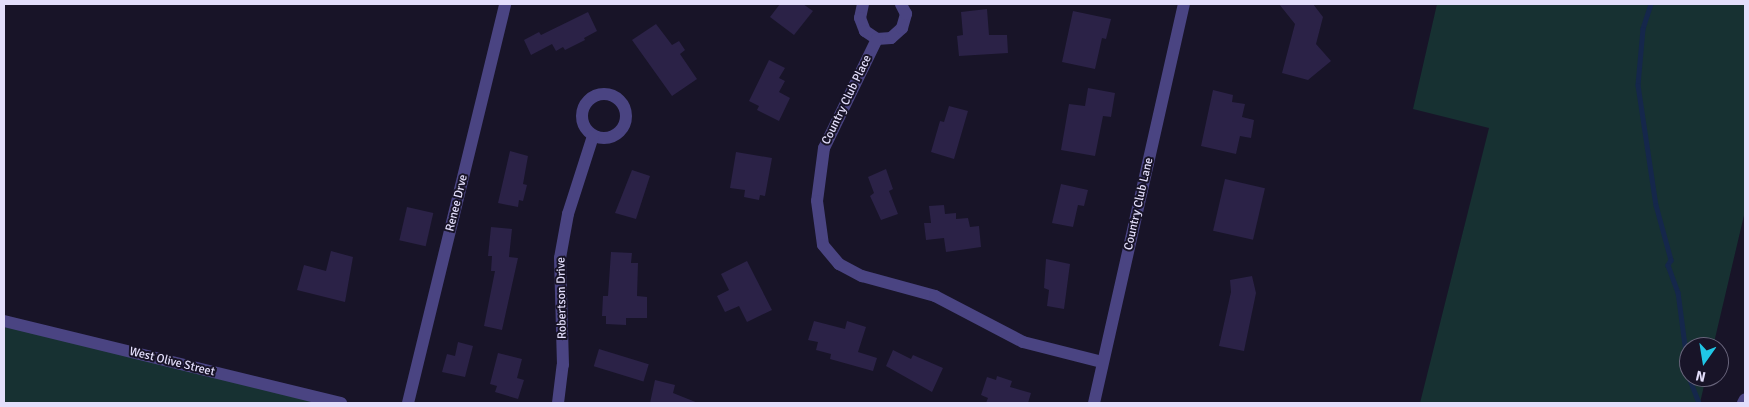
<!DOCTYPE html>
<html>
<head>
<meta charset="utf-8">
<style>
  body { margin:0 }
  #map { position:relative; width:1749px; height:407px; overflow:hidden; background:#181428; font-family:Signika,sans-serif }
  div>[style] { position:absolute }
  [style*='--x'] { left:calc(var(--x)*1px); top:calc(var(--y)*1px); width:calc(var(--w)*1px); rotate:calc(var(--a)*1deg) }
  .green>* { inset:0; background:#173132 }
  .stream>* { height:4.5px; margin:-2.25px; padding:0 2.25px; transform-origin:2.25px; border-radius:2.25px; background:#15274b }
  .building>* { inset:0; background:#2b2247; transform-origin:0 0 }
  .minor>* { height:12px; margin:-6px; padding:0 6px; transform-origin:6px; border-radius:6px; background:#4a4482 }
  .minor>.ring { margin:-6px; padding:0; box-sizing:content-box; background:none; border:12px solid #4a4482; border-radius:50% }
  span { translate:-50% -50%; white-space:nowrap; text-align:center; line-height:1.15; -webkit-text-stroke:4px #181428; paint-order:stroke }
  .street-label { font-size:12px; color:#e3defb }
  .frame { position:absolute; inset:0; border:5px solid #e3defb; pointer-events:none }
  .north { position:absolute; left:1679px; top:337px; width:50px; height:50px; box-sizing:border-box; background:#181428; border:1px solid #69657c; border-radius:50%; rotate:193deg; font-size:14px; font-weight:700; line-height:20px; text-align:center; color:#e3defb }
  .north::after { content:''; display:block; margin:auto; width:18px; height:22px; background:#20c7e6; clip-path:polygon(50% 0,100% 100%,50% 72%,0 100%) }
</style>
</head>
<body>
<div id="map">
  <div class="green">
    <i style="clip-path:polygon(1437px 4px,1745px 4px,1745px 211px,1713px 347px,1689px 347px,1689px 377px,1706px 377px,1700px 403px,1420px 403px,1489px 128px,1413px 109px)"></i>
    <i style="clip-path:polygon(4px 321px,336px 403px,4px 403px)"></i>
  </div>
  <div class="stream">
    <i style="--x:1651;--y:4;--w:26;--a:108"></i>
    <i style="--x:1643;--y:29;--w:56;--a:95.1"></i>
    <i style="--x:1638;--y:85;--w:121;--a:81.5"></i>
    <i style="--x:1656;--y:205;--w:57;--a:74.7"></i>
    <i style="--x:1671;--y:260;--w:6;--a:121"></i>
    <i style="--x:1668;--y:265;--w:29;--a:70"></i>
    <i style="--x:1678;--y:292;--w:85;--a:82.5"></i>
    <i style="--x:1689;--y:377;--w:28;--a:69"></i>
  </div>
  <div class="building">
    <i style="clip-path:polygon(780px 4px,803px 4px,813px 11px,794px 35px,770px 17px)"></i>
    <i style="clip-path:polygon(1279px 4px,1313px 4px,1323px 17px,1316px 44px,1331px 61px,1308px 80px,1282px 73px,1295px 24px)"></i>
    <i style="clip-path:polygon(987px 9px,989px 35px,1007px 35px,1008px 53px,959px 56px,957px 36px,963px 35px,961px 12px)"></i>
    <i style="clip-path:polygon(1073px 11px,1111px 19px,1106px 39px,1102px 38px,1095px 69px,1062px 62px)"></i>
    <i style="clip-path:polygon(588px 12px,597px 31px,584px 38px,585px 40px,565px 50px,563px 47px,556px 51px,552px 44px,531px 55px,524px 40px,539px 32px,541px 35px)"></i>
    <i style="clip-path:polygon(656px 24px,672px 45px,679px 41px,685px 50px,680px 54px,697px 79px,672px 96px,632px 40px)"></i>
    <i style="clip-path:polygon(769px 60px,785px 68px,779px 78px,785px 81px,779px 92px,790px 98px,779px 121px,757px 110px,759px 106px,749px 101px)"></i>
    <i style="clip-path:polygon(1088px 88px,1115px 93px,1111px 117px,1103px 116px,1095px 156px,1061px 150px,1069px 104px,1085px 106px)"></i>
    <i style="clip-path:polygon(1213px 90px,1233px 95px,1232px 102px,1245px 104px,1242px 117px,1254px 120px,1251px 138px,1240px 136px,1236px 154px,1201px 146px)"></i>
    <i style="clip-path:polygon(949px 106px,968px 111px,954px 159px,931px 152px,940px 121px,944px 122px)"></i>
    <i style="clip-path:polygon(510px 151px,528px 156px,523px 184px,527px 185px,523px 201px,519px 200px,518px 207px,498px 203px)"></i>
    <i style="clip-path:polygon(736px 152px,772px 158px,765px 196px,760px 195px,759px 200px,744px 197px,745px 190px,730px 188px)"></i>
    <i style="clip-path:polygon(886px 169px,893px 189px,889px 191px,898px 214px,881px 220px,870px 196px,874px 193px,868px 177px)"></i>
    <i style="clip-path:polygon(632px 170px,650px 176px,636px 219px,615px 213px)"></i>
    <i style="left:1225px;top:179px;width:41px;height:53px;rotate:13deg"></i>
    <i style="clip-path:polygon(1061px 184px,1088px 190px,1084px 206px,1078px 205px,1073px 227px,1052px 223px)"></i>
    <i style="clip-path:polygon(944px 205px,945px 214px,956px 213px,956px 219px,968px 218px,970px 227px,979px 226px,981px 247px,946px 252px,944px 238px,926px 240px,924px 223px,931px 223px,929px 206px)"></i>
    <i style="left:407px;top:207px;width:27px;height:34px;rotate:13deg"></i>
    <i style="clip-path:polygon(491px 227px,512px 229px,509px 257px,518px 258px,502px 330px,484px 326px,495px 271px,491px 271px,492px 256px,488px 256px)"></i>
    <i style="clip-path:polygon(331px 251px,353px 257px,345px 302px,297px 290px,304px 265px,326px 271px)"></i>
    <i style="clip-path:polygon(611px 252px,632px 253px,631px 263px,638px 263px,637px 296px,647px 297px,647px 318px,626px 318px,626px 325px,606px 324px,606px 316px,602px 316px,603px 296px,608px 296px)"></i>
    <i style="clip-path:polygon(1046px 259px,1070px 264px,1064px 309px,1047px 306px,1049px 290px,1044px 288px)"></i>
    <i style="clip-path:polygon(747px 261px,772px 310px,747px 322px,739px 306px,725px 312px,717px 296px,729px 290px,721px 274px)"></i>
    <i style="clip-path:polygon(1252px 276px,1256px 293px,1244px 351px,1219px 346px,1231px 292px,1230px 280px)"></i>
    <i style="clip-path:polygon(814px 321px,845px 329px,847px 321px,866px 327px,858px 352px,877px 358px,873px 371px,830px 359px,831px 354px,816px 350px,818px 342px,808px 340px)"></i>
    <i style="clip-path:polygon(458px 342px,473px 346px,465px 377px,442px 372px,447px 354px,455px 356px)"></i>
    <i style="left:599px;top:349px;width:52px;height:18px;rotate:17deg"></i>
    <i style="clip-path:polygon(893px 350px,911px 359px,913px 355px,943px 368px,932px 392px,886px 366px)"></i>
    <i style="clip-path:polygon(498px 353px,522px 359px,517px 378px,524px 380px,518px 399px,495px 392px,497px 386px,490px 384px)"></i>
    <i style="clip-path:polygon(997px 376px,1012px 381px,1010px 387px,1031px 393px,1028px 403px,986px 403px,988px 398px,981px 395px,987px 377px,996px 380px)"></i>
    <i style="clip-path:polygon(655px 380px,675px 385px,673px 393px,698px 403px,650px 403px)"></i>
  </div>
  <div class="minor">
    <i style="--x:863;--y:4;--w:14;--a:102"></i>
    <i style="--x:860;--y:18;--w:14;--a:69"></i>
    <i style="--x:865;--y:31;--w:14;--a:34"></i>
    <i style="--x:877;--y:39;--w:14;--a:-4"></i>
    <i style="--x:891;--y:38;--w:15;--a:-42"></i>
    <i style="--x:902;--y:28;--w:15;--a:-74"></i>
    <i style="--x:906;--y:14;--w:11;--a:-117"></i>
    <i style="--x:877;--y:39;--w:121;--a:115.9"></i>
    <i style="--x:824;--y:148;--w:53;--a:97.5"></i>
    <i style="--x:817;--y:201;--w:44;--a:82.2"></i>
    <i style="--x:823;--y:245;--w:25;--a:50"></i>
    <i style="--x:839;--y:264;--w:26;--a:28"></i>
    <i style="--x:862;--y:276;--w:76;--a:15.3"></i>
    <i style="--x:935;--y:296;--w:99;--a:27.6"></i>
    <i style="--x:1023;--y:342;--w:81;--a:14.2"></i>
    <i class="ring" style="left:582px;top:94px;width:32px;height:32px"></i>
    <i style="--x:4;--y:321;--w:347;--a:13.7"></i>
    <i style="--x:408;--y:403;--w:411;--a:-76.3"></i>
    <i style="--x:558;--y:403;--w:38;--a:-83"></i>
    <i style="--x:563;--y:365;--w:107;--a:-91.6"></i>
    <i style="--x:560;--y:258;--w:45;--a:-79.7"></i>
    <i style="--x:568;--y:214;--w:82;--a:-72.2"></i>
    <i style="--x:1094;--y:403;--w:409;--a:-77.3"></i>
    <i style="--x:1743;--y:403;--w:4;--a:-63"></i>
  </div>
  <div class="street-label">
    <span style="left:847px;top:100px;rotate:-64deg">Country Club Place</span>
    <span style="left:457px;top:203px;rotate:-76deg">Renee Drve</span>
    <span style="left:1139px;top:204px;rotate:-77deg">Country Club Lane</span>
    <span style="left:562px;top:298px;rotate:-91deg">Robertson Drive</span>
    <span style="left:172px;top:362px;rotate:14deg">West Olive Street</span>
  </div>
  <div class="frame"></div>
  <div class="north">N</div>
</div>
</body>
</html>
